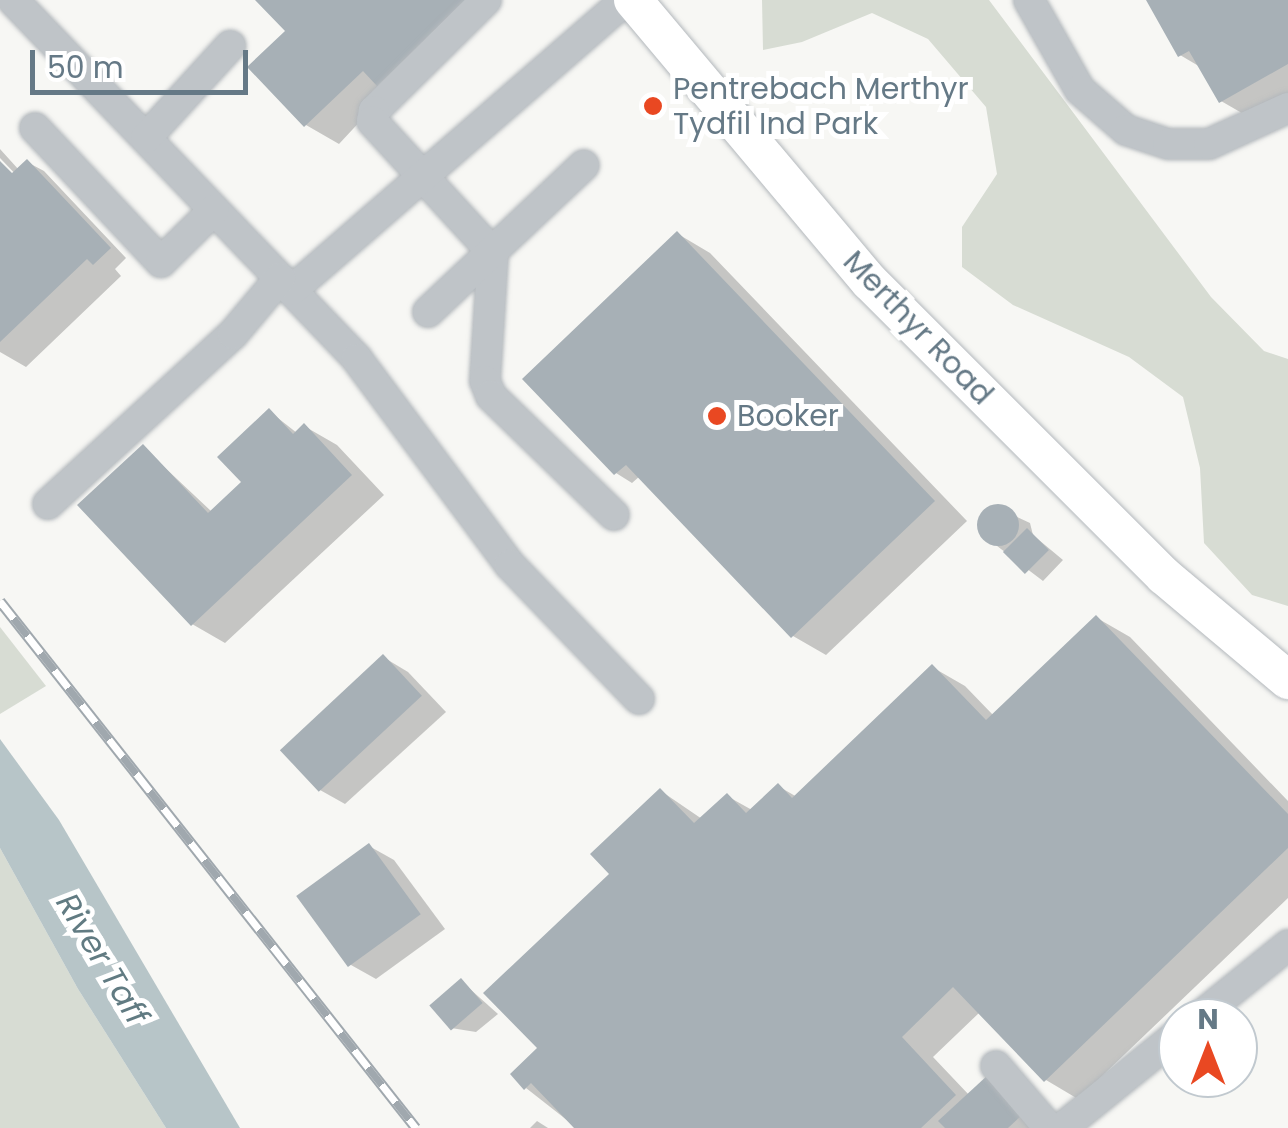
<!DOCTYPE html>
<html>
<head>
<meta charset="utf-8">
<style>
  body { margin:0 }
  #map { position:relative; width:1288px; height:1128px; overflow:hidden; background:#f7f7f4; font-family:Poppins,sans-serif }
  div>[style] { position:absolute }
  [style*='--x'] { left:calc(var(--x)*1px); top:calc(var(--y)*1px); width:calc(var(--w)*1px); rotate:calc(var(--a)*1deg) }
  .green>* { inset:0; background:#d7dcd3 }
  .water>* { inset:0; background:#b7c5c8 }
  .shadow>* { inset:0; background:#0003 }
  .building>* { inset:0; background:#a7b0b6; transform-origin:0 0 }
  .round { border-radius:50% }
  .roads { filter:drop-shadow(0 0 2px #b3b8bc) drop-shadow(0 0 2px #b3b8bc) }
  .minor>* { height:30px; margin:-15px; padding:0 15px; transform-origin:15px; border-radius:15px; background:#bfc4c8 }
  .major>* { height:38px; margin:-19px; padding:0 19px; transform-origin:19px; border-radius:19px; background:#fff }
  .rail>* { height:11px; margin-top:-5.5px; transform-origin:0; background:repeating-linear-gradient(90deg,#fff 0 22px,#a0a8ae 0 44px); box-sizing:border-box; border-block:2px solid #a0a8ae }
  .dots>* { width:28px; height:28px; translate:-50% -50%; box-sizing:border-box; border:5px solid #fff; border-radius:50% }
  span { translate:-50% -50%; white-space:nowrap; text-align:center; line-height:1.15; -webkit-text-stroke:10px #fff; paint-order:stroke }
  .poi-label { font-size:30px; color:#657986 }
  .left { translate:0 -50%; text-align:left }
  .street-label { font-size:30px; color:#657986 }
  .water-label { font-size:32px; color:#617b82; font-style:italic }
  .north { position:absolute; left:1158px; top:998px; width:100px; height:100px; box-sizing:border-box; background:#fff; border:2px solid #c1c9cf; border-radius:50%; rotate:0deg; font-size:28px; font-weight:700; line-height:40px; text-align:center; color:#657986 }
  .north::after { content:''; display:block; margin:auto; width:35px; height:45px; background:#e94822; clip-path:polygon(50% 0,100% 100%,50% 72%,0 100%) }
  .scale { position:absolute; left:30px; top:50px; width:218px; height:45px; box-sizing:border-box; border:5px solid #657986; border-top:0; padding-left:12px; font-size:30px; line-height:35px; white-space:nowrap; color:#657986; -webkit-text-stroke:8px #fff; paint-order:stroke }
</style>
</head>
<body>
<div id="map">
  <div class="green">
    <i style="clip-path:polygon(762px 0,989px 0,1211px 297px,1264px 351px,1288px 359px,1288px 606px,1252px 595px,1204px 543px,1200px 468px,1183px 397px,1129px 357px,1013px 305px,962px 267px,962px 227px,997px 174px,986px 107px,928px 39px,872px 13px,802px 42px,763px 50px)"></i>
    <i style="clip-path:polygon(0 627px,46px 686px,0 714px)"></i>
    <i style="clip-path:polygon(0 848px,78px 989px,166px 1128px,0 1128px)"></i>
  </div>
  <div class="water">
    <i style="clip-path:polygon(0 739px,59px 820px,240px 1128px,166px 1128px,78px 989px,0 848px)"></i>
  </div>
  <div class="shadow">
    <i style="clip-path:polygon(258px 0,473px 0,339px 144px,306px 125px,288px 31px)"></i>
    <i style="clip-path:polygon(1149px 0,1288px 0,1288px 101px,1254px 120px,1221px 101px,1202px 68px,1180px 55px)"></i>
    <i style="clip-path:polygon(0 149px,19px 170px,27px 162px,44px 171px,126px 258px,115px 269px,121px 276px,26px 367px,0 352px,0 166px,22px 181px,0 158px)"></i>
    <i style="clip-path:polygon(678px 234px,710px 253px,967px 521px,826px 655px,793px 636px,640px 476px,632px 483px,616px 473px)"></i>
    <i style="clip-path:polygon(269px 411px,297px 433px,304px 426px,337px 445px,384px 495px,225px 643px,192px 624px,143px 447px,212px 512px,244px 482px)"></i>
    <i style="clip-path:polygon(996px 507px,1030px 523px,1033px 535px,1063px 560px,1043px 581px,984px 536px,986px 512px)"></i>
    <i style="clip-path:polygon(1097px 618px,1130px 637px,1288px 801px,1288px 898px,1078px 1099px,1046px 1080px,980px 1012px,933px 1057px,970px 1096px,990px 1077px,1034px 1128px,577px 1128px,526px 1088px,613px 874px,661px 791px,702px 819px,727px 796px,752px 810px,778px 786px,797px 797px,932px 667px,965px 686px,994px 716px)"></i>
    <i style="clip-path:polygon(383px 657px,408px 672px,446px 712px,345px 804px,320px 790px)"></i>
    <i style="clip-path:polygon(369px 846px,394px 860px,445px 929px,376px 979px,351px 965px)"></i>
    <i style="clip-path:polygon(461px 981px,498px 1014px,476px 1032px,451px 1028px)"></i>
    <i style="clip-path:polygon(537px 1121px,548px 1128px,530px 1128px)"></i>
  </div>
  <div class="building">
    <i style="clip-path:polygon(255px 0,466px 0,377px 86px,363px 71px,304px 127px,247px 67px,285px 31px)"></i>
    <i style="clip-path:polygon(1146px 0,1288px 0,1288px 64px,1219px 103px,1189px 51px,1178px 57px)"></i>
    <i style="clip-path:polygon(27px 159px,111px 248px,93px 265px,87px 259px,0 342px,0 161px,12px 173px)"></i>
    <i style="clip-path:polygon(677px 231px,935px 501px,791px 638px,626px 465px,614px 475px,522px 379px)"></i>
    <i style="clip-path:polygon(269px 408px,293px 434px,304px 423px,352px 475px,191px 626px,77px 505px,143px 444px,208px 513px,241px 482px,217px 457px)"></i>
    <i class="round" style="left:977px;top:504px;width:42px;height:42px"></i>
    <i style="left:1027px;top:528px;width:31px;height:34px;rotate:45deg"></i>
    <i style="clip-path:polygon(1096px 615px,1288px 814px,1288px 848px,1044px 1082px,953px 987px,902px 1037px,956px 1095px,921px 1128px,574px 1128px,531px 1083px,524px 1090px,510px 1074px,537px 1048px,483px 993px,609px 874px,590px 854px,660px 788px,694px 823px,727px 793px,746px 813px,778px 783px,792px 798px,932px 664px,986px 720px)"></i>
    <i style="left:383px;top:654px;width:57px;height:141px;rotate:47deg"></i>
    <i style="left:369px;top:843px;width:88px;height:90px;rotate:54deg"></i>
    <i style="left:461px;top:978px;width:33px;height:42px;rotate:49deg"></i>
    <i style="clip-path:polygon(989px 1074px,1024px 1113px,1008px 1128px,945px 1128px,938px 1121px)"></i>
  </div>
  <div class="roads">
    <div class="minor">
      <i style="--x:13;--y:0;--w:497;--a:46.2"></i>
      <i style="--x:357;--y:359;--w:257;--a:53.4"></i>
      <i style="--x:510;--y:565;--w:186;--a:46.1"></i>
      <i style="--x:486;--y:0;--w:158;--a:135.3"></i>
      <i style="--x:374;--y:111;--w:10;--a:101"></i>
      <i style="--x:372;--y:121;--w:179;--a:47.5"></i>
      <i style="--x:493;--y:253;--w:128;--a:93.6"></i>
      <i style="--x:485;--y:381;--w:16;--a:68"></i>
      <i style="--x:491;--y:396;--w:171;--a:44.1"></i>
      <i style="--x:1029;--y:0;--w:103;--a:60.5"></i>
      <i style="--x:1080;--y:90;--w:61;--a:41"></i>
      <i style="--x:1126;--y:130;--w:44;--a:18.4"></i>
      <i style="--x:1168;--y:144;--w:41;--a:0"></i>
      <i style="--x:1209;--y:144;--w:87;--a:-24.5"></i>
      <i style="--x:35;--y:128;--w:184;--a:46.8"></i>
      <i style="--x:161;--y:262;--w:74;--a:-44.5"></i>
      <i style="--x:146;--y:138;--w:125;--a:-47.6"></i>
      <i style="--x:292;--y:290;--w:442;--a:-41"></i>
      <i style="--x:428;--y:312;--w:214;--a:-43.3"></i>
      <i style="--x:48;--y:504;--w:251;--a:-42.6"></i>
      <i style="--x:233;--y:334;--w:73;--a:-50"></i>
      <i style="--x:1198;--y:1018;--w:116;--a:-39"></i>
      <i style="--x:996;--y:1066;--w:82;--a:49.5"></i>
      <i style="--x:1062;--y:1128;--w:149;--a:-39"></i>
    </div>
    <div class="major">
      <i style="--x:633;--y:0;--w:368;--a:50"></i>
      <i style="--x:870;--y:282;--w:416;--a:45"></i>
      <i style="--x:1164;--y:576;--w:162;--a:40"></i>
    </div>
  </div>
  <div class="rail">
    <i style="--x:0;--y:601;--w:671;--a:51.71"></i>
  </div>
  <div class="dots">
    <i style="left:653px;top:106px;background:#e94822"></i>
    <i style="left:717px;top:416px;background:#e94822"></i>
  </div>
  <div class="poi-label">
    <span class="left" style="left:673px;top:106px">Pentrebach Merthyr<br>Tydfil Ind Park</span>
    <span class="left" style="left:737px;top:416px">Booker</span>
  </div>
  <div class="street-label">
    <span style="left:918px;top:328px;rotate:46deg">Merthyr Road</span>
  </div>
  <div class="water-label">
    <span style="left:102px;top:959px;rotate:59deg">River Taff</span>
  </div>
  <div class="north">N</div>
  <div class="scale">50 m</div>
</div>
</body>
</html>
